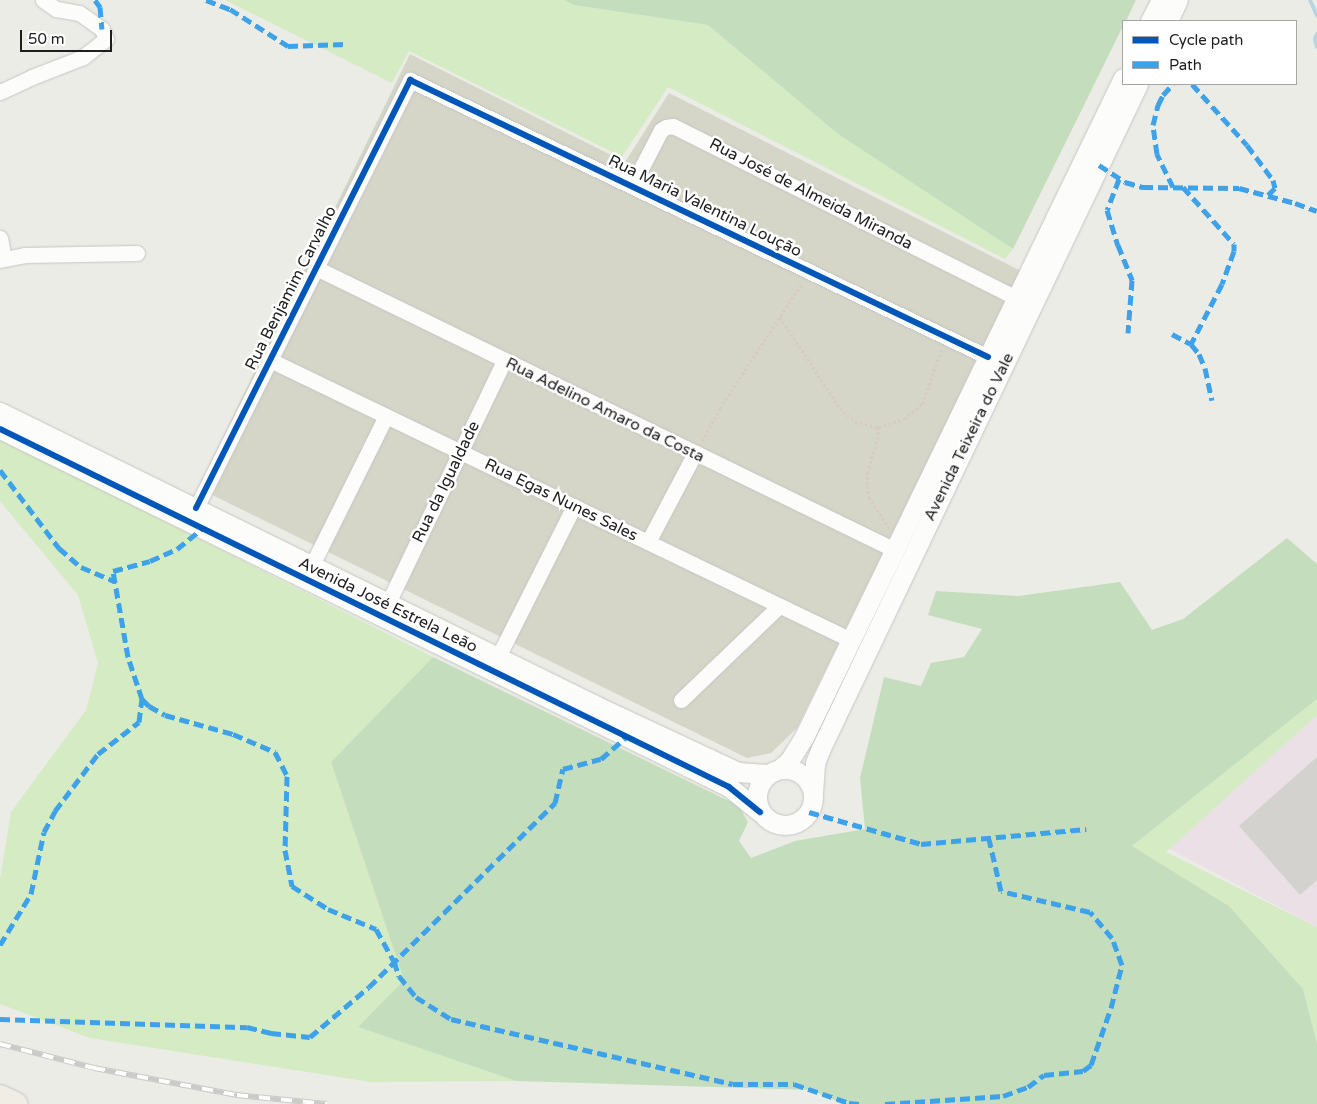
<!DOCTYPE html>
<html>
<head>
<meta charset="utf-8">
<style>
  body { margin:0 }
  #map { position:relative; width:1317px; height:1104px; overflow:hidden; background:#ecece7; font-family:"Varela Round",sans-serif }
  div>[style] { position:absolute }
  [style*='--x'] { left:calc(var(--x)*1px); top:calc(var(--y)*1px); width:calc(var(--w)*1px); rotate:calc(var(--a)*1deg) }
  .industrial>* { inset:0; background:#eae0e5 }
  .construction>* { inset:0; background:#d5d6c8 }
  .grass>* { inset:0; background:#d5ebc4 }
  .forest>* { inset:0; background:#c4ddbc }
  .stream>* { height:4px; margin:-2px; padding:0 2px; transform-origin:2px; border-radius:2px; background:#b9d5e1 }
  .building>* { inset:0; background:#d3d2ce }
  .path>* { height:2.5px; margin-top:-1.25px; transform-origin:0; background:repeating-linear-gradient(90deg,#d7cac5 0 2.5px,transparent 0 5px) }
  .roads { filter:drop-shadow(0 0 1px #c5c5c3) drop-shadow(0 0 1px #c5c5c3) }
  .minor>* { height:15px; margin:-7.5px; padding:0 7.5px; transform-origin:7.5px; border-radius:7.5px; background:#fcfcfb }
  .tertiary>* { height:19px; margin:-9.5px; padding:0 9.5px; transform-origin:9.5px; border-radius:9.5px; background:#fcfcfb }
  .tertiary>.ring { margin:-9.5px; padding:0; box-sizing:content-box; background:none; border:19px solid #fcfcfb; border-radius:50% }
  .primary>* { height:24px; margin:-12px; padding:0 12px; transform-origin:12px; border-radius:12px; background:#f1ede4 }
  .rail>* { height:5.5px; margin-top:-2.75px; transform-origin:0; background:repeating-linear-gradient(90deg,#fff 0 11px,#cacac9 0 22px); box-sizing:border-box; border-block:1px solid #cacac9 }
  .quiet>* { height:5px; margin-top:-2.5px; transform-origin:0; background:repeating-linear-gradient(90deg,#3da2ea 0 10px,transparent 0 15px) }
  .cycleway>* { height:6px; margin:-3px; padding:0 3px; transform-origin:3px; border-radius:3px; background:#0057b8 }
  span { translate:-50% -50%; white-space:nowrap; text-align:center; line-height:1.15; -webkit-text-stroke:5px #fff; paint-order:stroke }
  .street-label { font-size:16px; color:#1e1e1e }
  .legend { position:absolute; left:1122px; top:20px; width:175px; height:65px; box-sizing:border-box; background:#fff; border:1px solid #a5a5a5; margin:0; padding:6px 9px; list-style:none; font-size:15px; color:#1e1e1e }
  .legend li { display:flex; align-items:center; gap:10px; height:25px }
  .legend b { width:25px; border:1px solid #a5a5a5 }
  .scale { position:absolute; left:20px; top:30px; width:92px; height:22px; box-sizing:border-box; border:2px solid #1e1e1e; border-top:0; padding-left:6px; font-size:15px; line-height:18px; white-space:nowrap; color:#1e1e1e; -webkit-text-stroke:4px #fff; paint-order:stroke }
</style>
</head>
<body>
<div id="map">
  <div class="industrial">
    <i style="clip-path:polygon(1317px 715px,1317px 927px,1168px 848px)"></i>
  </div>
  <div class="construction">
    <i style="clip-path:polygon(410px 54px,625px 162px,669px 93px,1021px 271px,797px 728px,771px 753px,747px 758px,198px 488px)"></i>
  </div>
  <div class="grass">
    <i style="clip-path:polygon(225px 0,564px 0,574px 5px,708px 25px,838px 134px,1013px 249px,1005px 259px,668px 87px,622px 157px,409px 51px,392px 83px)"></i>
    <i style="clip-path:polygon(0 438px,433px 657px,331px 762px,404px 980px,358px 1027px,516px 1081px,371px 1082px,90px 1038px,0 1004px,0 879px,11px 812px,86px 710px,98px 663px,78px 595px,0 501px)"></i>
    <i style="clip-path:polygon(1317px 699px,1317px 715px,1166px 852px,1317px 927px,1317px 1044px,1303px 989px,1229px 906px,1132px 846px)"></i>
  </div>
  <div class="forest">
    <i style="clip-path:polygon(564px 0,1136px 0,1126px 21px,1123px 21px,1123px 26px,1013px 249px,838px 134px,708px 25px,574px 5px)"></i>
    <i style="clip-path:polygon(1287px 538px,1317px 564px,1317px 699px,1132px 846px,1229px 906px,1303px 989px,1317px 1044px,1317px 1104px,845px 1104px,810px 1090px,516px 1081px,358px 1027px,404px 980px,331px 762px,433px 657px,739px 806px,748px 822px,739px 841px,751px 858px,795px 841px,865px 829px,860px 778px,884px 677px,921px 686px,931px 663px,964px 657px,982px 629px,928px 615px,936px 591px,1018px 596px,1120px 582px,1152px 630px,1183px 619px)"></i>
  </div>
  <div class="stream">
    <i style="--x:1310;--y:0;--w:17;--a:66"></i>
    <i style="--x:1317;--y:34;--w:5;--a:112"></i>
    <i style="--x:1315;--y:39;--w:8;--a:76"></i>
  </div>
  <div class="building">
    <i style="clip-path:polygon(1317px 757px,1317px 880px,1300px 895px,1239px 826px)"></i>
  </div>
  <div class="path">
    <i style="--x:780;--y:317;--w:109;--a:56.6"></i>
    <i style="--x:840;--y:408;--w:21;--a:43"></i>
    <i style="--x:855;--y:422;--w:25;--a:12"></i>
    <i style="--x:879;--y:427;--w:26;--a:-18"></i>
    <i style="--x:904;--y:419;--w:23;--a:-40"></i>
    <i style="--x:922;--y:404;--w:59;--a:-70.3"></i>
    <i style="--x:879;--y:427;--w:10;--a:96"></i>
    <i style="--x:878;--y:437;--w:36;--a:106"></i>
    <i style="--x:868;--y:472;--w:14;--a:94"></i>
    <i style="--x:867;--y:486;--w:11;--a:80"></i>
    <i style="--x:869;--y:497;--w:37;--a:57"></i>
    <i style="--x:702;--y:441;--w:38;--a:-61"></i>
    <i style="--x:720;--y:408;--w:149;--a:-56.7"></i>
  </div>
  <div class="roads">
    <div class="minor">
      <i style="--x:0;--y:92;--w:35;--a:-25"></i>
      <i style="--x:32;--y:77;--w:55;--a:-21.4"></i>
      <i style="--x:83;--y:57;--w:29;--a:-38"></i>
      <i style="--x:106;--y:39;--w:11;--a:-112"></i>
      <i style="--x:102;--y:29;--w:28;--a:-145"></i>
      <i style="--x:79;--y:13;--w:23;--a:-170"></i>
      <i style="--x:56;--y:9;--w:16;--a:-145"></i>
      <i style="--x:632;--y:186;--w:63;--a:-62.6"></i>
      <i style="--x:661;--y:130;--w:6;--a:-31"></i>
      <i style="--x:666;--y:127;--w:7;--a:-8"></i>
      <i style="--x:673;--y:126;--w:385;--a:26.6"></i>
      <i style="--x:0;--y:238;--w:21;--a:79"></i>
      <i style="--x:0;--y:260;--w:25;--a:-11"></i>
      <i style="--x:25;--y:255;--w:112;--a:-1"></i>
      <i style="--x:316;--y:268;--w:644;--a:25.97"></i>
      <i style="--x:270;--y:360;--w:645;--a:25.73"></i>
      <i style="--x:196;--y:508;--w:479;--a:-63.4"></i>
      <i style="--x:410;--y:80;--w:641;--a:25.61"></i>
      <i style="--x:648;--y:542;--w:101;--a:-62.2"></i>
      <i style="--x:312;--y:565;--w:166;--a:-63.6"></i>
      <i style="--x:388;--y:603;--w:268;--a:-64.4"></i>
      <i style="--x:498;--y:657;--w:169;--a:-63.3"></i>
      <i style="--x:681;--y:700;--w:136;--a:-43.8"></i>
    </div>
    <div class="tertiary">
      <i style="--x:1150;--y:21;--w:24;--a:-62"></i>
      <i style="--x:1168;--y:21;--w:23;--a:-65"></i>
      <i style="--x:0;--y:412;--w:665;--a:26.22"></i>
      <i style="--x:597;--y:706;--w:156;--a:25.1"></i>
      <i style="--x:738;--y:772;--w:29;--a:4"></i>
      <i style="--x:0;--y:429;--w:812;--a:26.15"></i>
      <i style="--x:729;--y:787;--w:40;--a:39"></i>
      <i style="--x:781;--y:768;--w:11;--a:-41"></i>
      <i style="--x:789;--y:761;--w:28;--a:-58"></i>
      <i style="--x:804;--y:737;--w:732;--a:-64.17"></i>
      <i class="ring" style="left:757px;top:769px;width:37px;height:37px"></i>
      <i style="--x:813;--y:793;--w:30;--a:-86"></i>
      <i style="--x:815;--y:763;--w:16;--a:-68"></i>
      <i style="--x:821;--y:748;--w:736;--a:-64.48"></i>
    </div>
    <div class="primary">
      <i style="--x:0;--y:1097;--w:17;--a:25"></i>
    </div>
  </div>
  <div class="rail">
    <i style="--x:0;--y:1044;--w:97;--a:14.3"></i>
    <i style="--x:94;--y:1068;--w:146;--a:10.7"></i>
    <i style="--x:237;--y:1095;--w:90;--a:5.7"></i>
  </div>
  <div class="quiet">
    <i style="--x:95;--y:0;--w:9;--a:54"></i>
    <i style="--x:100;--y:7;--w:22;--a:85"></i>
    <i style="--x:206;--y:0;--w:26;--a:21"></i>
    <i style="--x:230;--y:9;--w:69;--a:32.5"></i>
    <i style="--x:288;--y:46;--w:57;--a:-2"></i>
    <i style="--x:1192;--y:84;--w:82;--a:48"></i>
    <i style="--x:1247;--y:145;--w:44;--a:53.4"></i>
    <i style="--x:1273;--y:180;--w:8;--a:76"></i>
    <i style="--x:1275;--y:188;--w:10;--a:135"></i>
    <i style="--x:1099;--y:165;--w:31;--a:33"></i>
    <i style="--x:1125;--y:182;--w:19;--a:16"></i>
    <i style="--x:1143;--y:187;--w:96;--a:0.6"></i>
    <i style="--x:1239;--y:188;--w:58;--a:15"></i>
    <i style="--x:1295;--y:203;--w:23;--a:20"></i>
    <i style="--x:1119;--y:179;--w:33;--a:111"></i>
    <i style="--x:1107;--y:210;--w:37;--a:73"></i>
    <i style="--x:1118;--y:245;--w:38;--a:68"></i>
    <i style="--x:1132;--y:280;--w:53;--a:94.3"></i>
    <i style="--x:1173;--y:187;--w:37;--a:-116"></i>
    <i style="--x:1157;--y:154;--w:29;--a:-98"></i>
    <i style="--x:1153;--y:125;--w:21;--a:-76"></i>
    <i style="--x:1158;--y:105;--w:11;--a:-63"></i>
    <i style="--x:1163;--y:95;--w:15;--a:-48"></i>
    <i style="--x:1183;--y:187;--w:76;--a:48.2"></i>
    <i style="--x:1234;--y:244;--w:7;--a:90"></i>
    <i style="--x:1234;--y:251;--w:35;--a:110"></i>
    <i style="--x:1222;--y:284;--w:68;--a:117.3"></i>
    <i style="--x:1191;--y:344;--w:13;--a:51"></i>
    <i style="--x:1199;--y:354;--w:15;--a:67"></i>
    <i style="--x:1205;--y:368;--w:33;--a:78"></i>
    <i style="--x:1172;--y:334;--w:21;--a:28"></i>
    <i style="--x:0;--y:470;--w:98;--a:52.9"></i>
    <i style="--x:59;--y:548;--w:29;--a:41"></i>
    <i style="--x:81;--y:567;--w:36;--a:23"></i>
    <i style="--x:142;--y:699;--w:10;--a:45"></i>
    <i style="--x:149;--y:706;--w:18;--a:29"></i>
    <i style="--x:165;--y:715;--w:71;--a:15.6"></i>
    <i style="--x:233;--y:734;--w:46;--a:23.2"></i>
    <i style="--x:275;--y:752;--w:27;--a:63"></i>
    <i style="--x:287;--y:776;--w:74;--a:91.5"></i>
    <i style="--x:285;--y:850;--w:37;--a:79"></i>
    <i style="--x:292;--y:886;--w:43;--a:32.6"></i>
    <i style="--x:328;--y:909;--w:52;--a:22.6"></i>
    <i style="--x:376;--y:929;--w:37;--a:61"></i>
    <i style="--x:394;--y:961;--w:16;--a:72"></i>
    <i style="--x:399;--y:976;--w:27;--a:51"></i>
    <i style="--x:416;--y:997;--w:41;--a:32.2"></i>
    <i style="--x:451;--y:1019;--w:289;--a:13"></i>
    <i style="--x:733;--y:1084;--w:61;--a:0"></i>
    <i style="--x:794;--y:1084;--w:58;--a:19.1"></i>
    <i style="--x:849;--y:1103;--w:10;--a:6"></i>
    <i style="--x:809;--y:812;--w:116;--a:15.9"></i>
    <i style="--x:921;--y:844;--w:166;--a:-5.2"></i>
    <i style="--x:0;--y:945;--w:60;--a:-58.7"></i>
    <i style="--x:31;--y:894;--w:63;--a:-78.2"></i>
    <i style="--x:44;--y:832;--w:24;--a:-62"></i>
    <i style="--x:55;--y:811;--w:71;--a:-53"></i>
    <i style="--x:98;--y:754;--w:52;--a:-38"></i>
    <i style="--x:139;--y:722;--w:23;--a:-83"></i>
    <i style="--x:142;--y:699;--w:44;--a:-108.4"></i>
    <i style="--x:128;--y:657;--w:87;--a:-99.9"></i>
    <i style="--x:113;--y:571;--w:38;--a:-15"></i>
    <i style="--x:150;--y:561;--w:30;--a:-24"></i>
    <i style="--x:177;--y:549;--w:32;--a:-39"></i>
    <i style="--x:0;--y:1019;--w:247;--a:1.9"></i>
    <i style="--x:247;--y:1027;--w:25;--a:14"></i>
    <i style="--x:271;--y:1033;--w:39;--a:6"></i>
    <i style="--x:310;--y:1037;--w:77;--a:-40.3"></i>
    <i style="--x:369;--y:987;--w:262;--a:-44.7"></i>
    <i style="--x:555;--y:803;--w:35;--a:-77"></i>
    <i style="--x:563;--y:769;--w:39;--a:-15"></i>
    <i style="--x:601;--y:759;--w:33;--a:-41"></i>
    <i style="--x:885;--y:1104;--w:118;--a:-3.9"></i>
    <i style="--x:1003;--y:1096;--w:27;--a:-20"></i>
    <i style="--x:1028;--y:1087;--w:20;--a:-37"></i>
    <i style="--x:1044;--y:1075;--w:39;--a:-6"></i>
    <i style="--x:1083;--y:1071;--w:10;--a:-37"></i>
    <i style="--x:1091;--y:1065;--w:60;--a:-70.7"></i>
    <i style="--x:1111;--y:1008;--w:44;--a:-75.7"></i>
    <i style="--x:1122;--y:965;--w:29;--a:-110"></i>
    <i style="--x:1112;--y:938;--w:34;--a:-130"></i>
    <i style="--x:1090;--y:912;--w:91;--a:-166.7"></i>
    <i style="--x:1001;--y:891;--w:53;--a:-103"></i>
  </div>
  <div class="cycleway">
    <i style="--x:0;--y:429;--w:812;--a:26.15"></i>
    <i style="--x:729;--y:787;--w:40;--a:39"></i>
    <i style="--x:196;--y:508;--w:479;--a:-63.4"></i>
    <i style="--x:410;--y:80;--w:641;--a:25.61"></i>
  </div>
  <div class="street-label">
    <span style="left:811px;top:194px;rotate:27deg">Rua José de Almeida Miranda</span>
    <span style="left:705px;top:206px;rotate:26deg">Rua Maria Valentina Loução</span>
    <span style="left:291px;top:288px;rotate:-63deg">Rua Benjamim Carvalho</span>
    <span style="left:605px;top:410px;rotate:26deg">Rua Adelino Amaro da Costa</span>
    <span style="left:969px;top:437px;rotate:-64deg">Avenida Teixeira do Vale</span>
    <span style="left:446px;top:482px;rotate:-64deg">Rua da Igualdade</span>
    <span style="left:561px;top:500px;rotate:26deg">Rua Egas Nunes Sales</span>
    <span style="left:388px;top:605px;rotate:26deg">Avenida José Estrela Leão</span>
  </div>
  <ul class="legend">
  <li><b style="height:6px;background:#0057b8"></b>Cycle path</li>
  <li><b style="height:6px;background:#3da2ea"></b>Path</li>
  </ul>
  <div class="scale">50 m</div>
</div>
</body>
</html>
